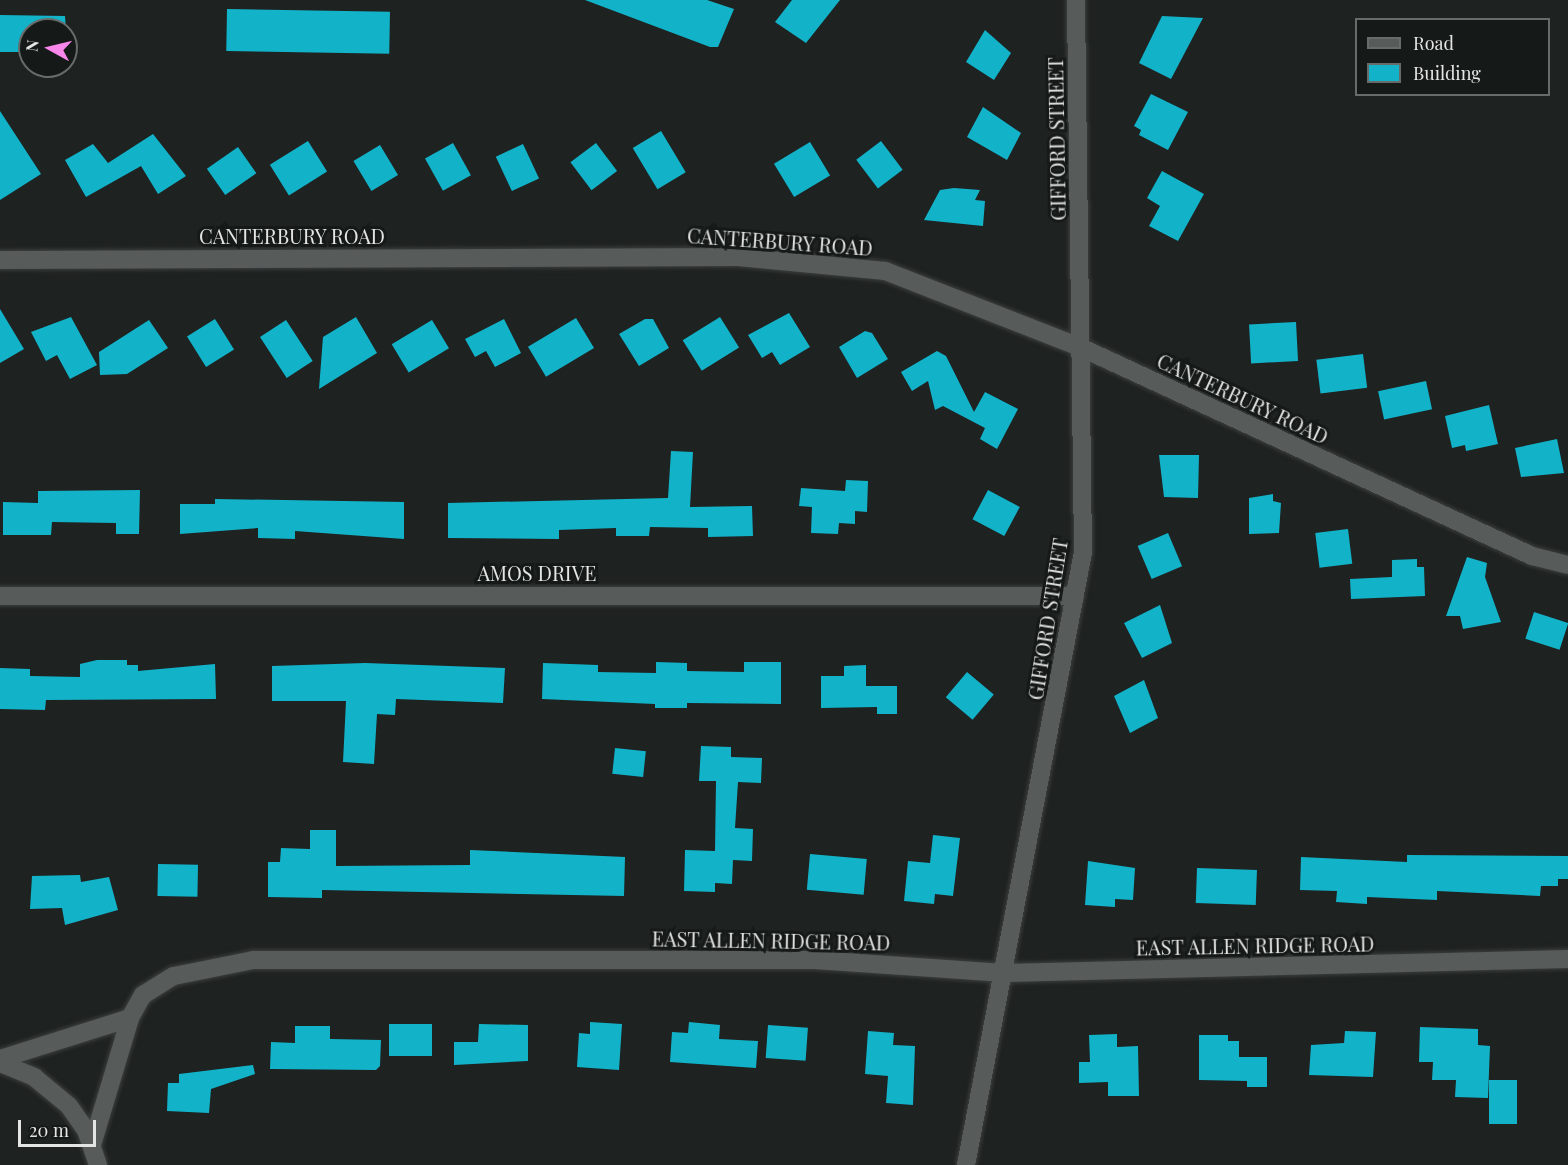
<!DOCTYPE html>
<html>
<head>
<meta charset="utf-8">
<style>
  body { margin:0 }
  #map { position:relative; width:1568px; height:1165px; overflow:hidden; background:#1e2221; font-family:"Playfair Display",serif }
  div>[style] { position:absolute }
  [style*='--x'] { left:calc(var(--x)*1px); top:calc(var(--y)*1px); width:calc(var(--w)*1px); rotate:calc(var(--a)*1deg) }
  .building>* { inset:0; background:#12b3c9; transform-origin:0 0 }
  .roads { filter:drop-shadow(0 0 2px #3c3f3f) drop-shadow(0 0 2px #3c3f3f) }
  .minor>* { height:18px; margin:-9px; padding:0 9px; transform-origin:9px; border-radius:9px; background:#575c5b }
  span { translate:-50% -50%; white-space:nowrap; text-align:center; line-height:1.15; -webkit-text-stroke:6px #151918; paint-order:stroke }
  .street-label { font-size:20px; color:#e2e5e4 }
  .legend { position:absolute; left:1355px; top:18px; width:195px; height:78px; box-sizing:border-box; background:#151918; border:2px solid #676b6a; margin:0; padding:8px 10px; list-style:none; font-size:18px; color:#e2e5e4 }
  .legend li { display:flex; align-items:center; gap:12px; height:30px }
  .legend b { width:30px; border:2px solid #676b6a }
  .north { position:absolute; left:18px; top:18px; width:60px; height:60px; box-sizing:border-box; background:#151918; border:2px solid #676b6a; border-radius:50%; rotate:278deg; font-size:16px; font-weight:700; line-height:24px; text-align:center; color:#e2e5e4 }
  .north::after { content:''; display:block; margin:auto; width:21px; height:27px; background:#f987e9; clip-path:polygon(50% 0,100% 100%,50% 72%,0 100%) }
  .scale { position:absolute; left:18px; top:1120px; width:78px; height:27px; box-sizing:border-box; border:3px solid #e2e5e4; border-top:0; padding-left:8px; font-size:18px; line-height:21px; white-space:nowrap; color:#e2e5e4; -webkit-text-stroke:4px #151918; paint-order:stroke }
</style>
</head>
<body>
<div id="map">
  <div class="building">
    <i style="clip-path:polygon(585px 0,707px 0,734px 9px,718px 47px,710px 47px)"></i>
    <i style="clip-path:polygon(792px 0,840px 0,806px 43px,775px 22px)"></i>
    <i style="left:227px;top:9px;width:163px;height:42px;rotate:1deg"></i>
    <i style="clip-path:polygon(0 15px,65px 16px,66px 30px,30px 30px,30px 52px,0 52px)"></i>
    <i style="clip-path:polygon(1162px 16px,1203px 18px,1171px 79px,1139px 63px)"></i>
    <i style="clip-path:polygon(985px 30px,1011px 53px,994px 80px,966px 62px)"></i>
    <i style="clip-path:polygon(1151px 94px,1188px 112px,1168px 150px,1139px 135px,1141px 130px,1134px 126px)"></i>
    <i style="clip-path:polygon(983px 107px,1021px 133px,1007px 160px,967px 137px)"></i>
    <i style="clip-path:polygon(0 111px,41px 174px,0 200px)"></i>
    <i style="left:661px;top:131px;width:48px;height:33px;rotate:59deg"></i>
    <i style="clip-path:polygon(153px 134px,186px 176px,158px 194px,141px 166px,86px 197px,65px 160px,93px 144px,108px 163px)"></i>
    <i style="left:308px;top:141px;width:36px;height:45px;rotate:58deg"></i>
    <i style="left:881px;top:141px;width:36px;height:31px;rotate:53deg"></i>
    <i style="left:810px;top:142px;width:39px;height:42px;rotate:59deg"></i>
    <i style="left:453px;top:143px;width:37px;height:32px;rotate:61deg"></i>
    <i style="left:596px;top:143px;width:35px;height:32px;rotate:53deg"></i>
    <i style="left:523px;top:144px;width:38px;height:30px;rotate:65deg"></i>
    <i style="left:380px;top:145px;width:35px;height:31px;rotate:59deg"></i>
    <i style="left:238px;top:147px;width:32px;height:38px;rotate:55deg"></i>
    <i style="clip-path:polygon(1162px 171px,1204px 194px,1178px 241px,1149px 226px,1160px 206px,1147px 198px)"></i>
    <i style="clip-path:polygon(954px 188px,980px 190px,975px 200px,985px 201px,983px 226px,924px 220px,940px 190px)"></i>
    <i style="clip-path:polygon(0 309px,24px 349px,0 363px)"></i>
    <i style="clip-path:polygon(789px 313px,810px 347px,780px 365px,772px 352px,762px 358px,748px 335px)"></i>
    <i style="clip-path:polygon(71px 317px,97px 365px,70px 379px,57px 355px,46px 361px,31px 332px)"></i>
    <i style="clip-path:polygon(356px 317px,377px 353px,319px 389px,323px 337px)"></i>
    <i style="left:720px;top:317px;width:36px;height:44px;rotate:58deg"></i>
    <i style="left:576px;top:318px;width:35px;height:56px;rotate:59deg"></i>
    <i style="left:215px;top:319px;width:36px;height:33px;rotate:58deg"></i>
    <i style="clip-path:polygon(504px 319px,521px 353px,495px 367px,486px 351px,475px 357px,465px 339px)"></i>
    <i style="clip-path:polygon(645px 319px,653px 319px,669px 348px,639px 366px,619px 334px)"></i>
    <i style="clip-path:polygon(149px 320px,168px 348px,127px 374px,100px 375px,99px 352px)"></i>
    <i style="left:286px;top:320px;width:49px;height:31px;rotate:57deg"></i>
    <i style="left:432px;top:320px;width:33px;height:47px;rotate:59deg"></i>
    <i style="left:1296px;top:322px;width:39px;height:47px;rotate:87deg"></i>
    <i style="clip-path:polygon(865px 331px,872px 333px,888px 359px,857px 378px,839px 347px)"></i>
    <i style="clip-path:polygon(937px 351px,946px 356px,974px 412px,985px 392px,1018px 409px,997px 449px,980px 439px,985px 428px,943px 406px,935px 410px,928px 381px,912px 391px,901px 372px)"></i>
    <i style="left:1363px;top:354px;width:34px;height:47px;rotate:83deg"></i>
    <i style="left:1426px;top:381px;width:29px;height:49px;rotate:78deg"></i>
    <i style="clip-path:polygon(1489px 405px,1498px 444px,1466px 451px,1465px 445px,1452px 448px,1445px 416px)"></i>
    <i style="clip-path:polygon(1557px 439px,1564px 473px,1521px 477px,1515px 448px)"></i>
    <i style="clip-path:polygon(671px 451px,693px 452px,690px 507px,752px 506px,753px 536px,708px 537px,708px 528px,650px 527px,649px 536px,616px 536px,616px 528px,559px 530px,559px 539px,448px 538px,448px 503px,668px 498px)"></i>
    <i style="clip-path:polygon(1159px 455px,1199px 455px,1198px 498px,1164px 497px)"></i>
    <i style="clip-path:polygon(846px 480px,868px 481px,867px 512px,855px 511px,855px 524px,839px 523px,838px 534px,811px 533px,812px 507px,799px 506px,801px 488px,845px 491px)"></i>
    <i style="clip-path:polygon(140px 490px,139px 534px,116px 534px,116px 523px,52px 522px,51px 535px,3px 535px,3px 502px,38px 503px,38px 491px)"></i>
    <i style="left:988px;top:490px;width:36px;height:33px;rotate:28deg"></i>
    <i style="clip-path:polygon(1273px 494px,1273px 501px,1281px 503px,1279px 533px,1249px 534px,1249px 498px)"></i>
    <i style="clip-path:polygon(215px 499px,404px 502px,404px 539px,295px 531px,295px 539px,258px 538px,258px 528px,180px 534px,180px 504px,215px 504px)"></i>
    <i style="left:1348px;top:529px;width:35px;height:33px;rotate:83deg"></i>
    <i style="left:1168px;top:533px;width:36px;height:33px;rotate:67deg"></i>
    <i style="clip-path:polygon(1467px 557px,1487px 563px,1485px 577px,1501px 622px,1463px 629px,1460px 616px,1446px 616px)"></i>
    <i style="clip-path:polygon(1417px 559px,1417px 567px,1424px 567px,1425px 596px,1351px 599px,1350px 579px,1392px 577px,1392px 560px)"></i>
    <i style="clip-path:polygon(1160px 605px,1172px 643px,1142px 658px,1124px 623px)"></i>
    <i style="left:1534px;top:612px;width:36px;height:28px;rotate:18deg"></i>
    <i style="clip-path:polygon(97px 660px,127px 660px,127px 665px,138px 665px,138px 671px,215px 664px,216px 699px,46px 700px,45px 710px,0 709px,0 668px,30px 669px,30px 676px,80px 677px,80px 664px)"></i>
    <i style="clip-path:polygon(656px 662px,687px 663px,687px 671px,744px 672px,744px 662px,781px 662px,781px 704px,687px 703px,687px 708px,655px 708px,655px 704px,542px 699px,543px 663px,598px 665px,598px 672px,656px 673px)"></i>
    <i style="clip-path:polygon(365px 663px,505px 668px,503px 703px,396px 699px,395px 715px,377px 714px,374px 764px,343px 762px,346px 701px,272px 701px,272px 666px)"></i>
    <i style="clip-path:polygon(866px 665px,866px 686px,897px 686px,897px 714px,877px 714px,877px 707px,821px 708px,821px 676px,844px 676px,844px 666px)"></i>
    <i style="left:967px;top:672px;width:35px;height:33px;rotate:40deg"></i>
    <i style="clip-path:polygon(1144px 680px,1158px 718px,1130px 733px,1114px 696px)"></i>
    <i style="clip-path:polygon(701px 746px,731px 747px,731px 757px,762px 758px,761px 783px,738px 782px,735px 828px,753px 829px,752px 861px,733px 860px,732px 884px,715px 883px,715px 892px,684px 891px,685px 850px,715px 851px,716px 781px,699px 781px)"></i>
    <i style="left:615px;top:748px;width:31px;height:26px;rotate:6deg"></i>
    <i style="clip-path:polygon(310px 830px,336px 830px,336px 866px,470px 865px,470px 850px,625px 857px,624px 896px,322px 890px,322px 898px,268px 897px,268px 862px,280px 862px,281px 848px,310px 849px)"></i>
    <i style="clip-path:polygon(933px 835px,960px 838px,953px 896px,935px 894px,934px 904px,904px 901px,908px 861px,930px 863px)"></i>
    <i style="left:810px;top:854px;width:57px;height:36px;rotate:5deg"></i>
    <i style="clip-path:polygon(1407px 855px,1568px 856px,1568px 879px,1558px 879px,1558px 886px,1541px 886px,1540px 896px,1437px 891px,1437px 900px,1367px 897px,1367px 904px,1336px 902px,1337px 891px,1300px 890px,1301px 857px,1407px 862px)"></i>
    <i style="clip-path:polygon(1088px 861px,1135px 868px,1133px 900px,1115px 899px,1115px 907px,1085px 905px)"></i>
    <i style="left:158px;top:864px;width:40px;height:32px;rotate:1deg"></i>
    <i style="left:1197px;top:868px;width:60px;height:35px;rotate:2deg"></i>
    <i style="clip-path:polygon(80px 875px,81px 882px,109px 877px,118px 910px,65px 925px,62px 908px,30px 909px,32px 876px)"></i>
    <i style="clip-path:polygon(590px 1022px,622px 1024px,619px 1070px,577px 1067px,579px 1033px,590px 1034px)"></i>
    <i style="clip-path:polygon(689px 1022px,720px 1025px,719px 1039px,758px 1041px,756px 1068px,670px 1062px,672px 1032px,688px 1033px)"></i>
    <i style="left:389px;top:1024px;width:43px;height:32px"></i>
    <i style="clip-path:polygon(479px 1024px,528px 1025px,528px 1061px,454px 1065px,454px 1042px,478px 1042px)"></i>
    <i style="left:768px;top:1025px;width:40px;height:33px;rotate:4deg"></i>
    <i style="clip-path:polygon(295px 1026px,330px 1026px,330px 1039px,381px 1040px,380px 1066px,376px 1070px,270px 1069px,271px 1042px,295px 1043px)"></i>
    <i style="clip-path:polygon(1420px 1027px,1478px 1029px,1478px 1045px,1490px 1046px,1488px 1098px,1455px 1097px,1456px 1080px,1432px 1080px,1433px 1062px,1419px 1062px)"></i>
    <i style="clip-path:polygon(868px 1031px,894px 1033px,893px 1045px,915px 1046px,913px 1105px,886px 1103px,888px 1076px,865px 1074px)"></i>
    <i style="clip-path:polygon(1345px 1031px,1376px 1032px,1373px 1077px,1309px 1075px,1311px 1045px,1344px 1043px)"></i>
    <i style="clip-path:polygon(1117px 1034px,1117px 1047px,1138px 1046px,1139px 1096px,1108px 1096px,1108px 1082px,1079px 1083px,1079px 1062px,1090px 1062px,1089px 1035px)"></i>
    <i style="clip-path:polygon(1199px 1035px,1228px 1035px,1228px 1041px,1239px 1041px,1239px 1057px,1267px 1057px,1267px 1087px,1247px 1087px,1247px 1081px,1199px 1080px)"></i>
    <i style="clip-path:polygon(253px 1065px,255px 1074px,211px 1089px,209px 1113px,167px 1111px,168px 1083px,179px 1083px,179px 1074px)"></i>
    <i style="left:1489px;top:1080px;width:28px;height:44px"></i>
  </div>
  <div class="roads">
    <div class="minor">
      <i style="--x:0;--y:260;--w:738;--a:-0.23"></i>
      <i style="--x:738;--y:257;--w:148;--a:5.4"></i>
      <i style="--x:885;--y:271;--w:212;--a:21.3"></i>
      <i style="--x:1082;--y:348;--w:496;--a:24.8"></i>
      <i style="--x:1532;--y:556;--w:37;--a:14"></i>
      <i style="--x:0;--y:596;--w:1075;--a:0"></i>
      <i style="--x:0;--y:1059;--w:136;--a:-17.5"></i>
      <i style="--x:130;--y:1018;--w:26;--a:-61"></i>
      <i style="--x:143;--y:995;--w:36;--a:-32"></i>
      <i style="--x:174;--y:976;--w:81;--a:-11.4"></i>
      <i style="--x:253;--y:960;--w:562;--a:0"></i>
      <i style="--x:815;--y:960;--w:190;--a:3.9"></i>
      <i style="--x:1005;--y:973;--w:563;--a:-1.42"></i>
      <i style="--x:0;--y:1063;--w:37;--a:22"></i>
      <i style="--x:34;--y:1077;--w:45;--a:39.6"></i>
      <i style="--x:69;--y:1106;--w:29;--a:55"></i>
      <i style="--x:86;--y:1130;--w:37;--a:71"></i>
      <i style="--x:92;--y:1145;--w:133;--a:-73.3"></i>
      <i style="--x:966;--y:1165;--w:624;--a:-79.19"></i>
      <i style="--x:1083;--y:552;--w:552;--a:-90.73"></i>
    </div>
  </div>
  <div class="street-label">
    <span style="left:1056px;top:139px;rotate:-91deg">GIFFORD STREET</span>
    <span style="left:292px;top:235px">CANTERBURY ROAD</span>
    <span style="left:780px;top:241px;rotate:4deg">CANTERBURY ROAD</span>
    <span style="left:1243px;top:398px;rotate:25deg">CANTERBURY ROAD</span>
    <span style="left:537px;top:572px">AMOS DRIVE</span>
    <span style="left:1047px;top:619px;rotate:-81deg">GIFFORD STREET</span>
    <span style="left:771px;top:940px;rotate:1deg">EAST ALLEN RIDGE ROAD</span>
    <span style="left:1255px;top:945px;rotate:-1deg">EAST ALLEN RIDGE ROAD</span>
  </div>
  <ul class="legend">
  <li><b style="height:8px;background:#575c5b"></b>Road</li>
  <li><b style="height:16px;background:#12b3c9"></b>Building</li>
  </ul>
  <div class="north">N</div>
  <div class="scale">20 m</div>
</div>
</body>
</html>
